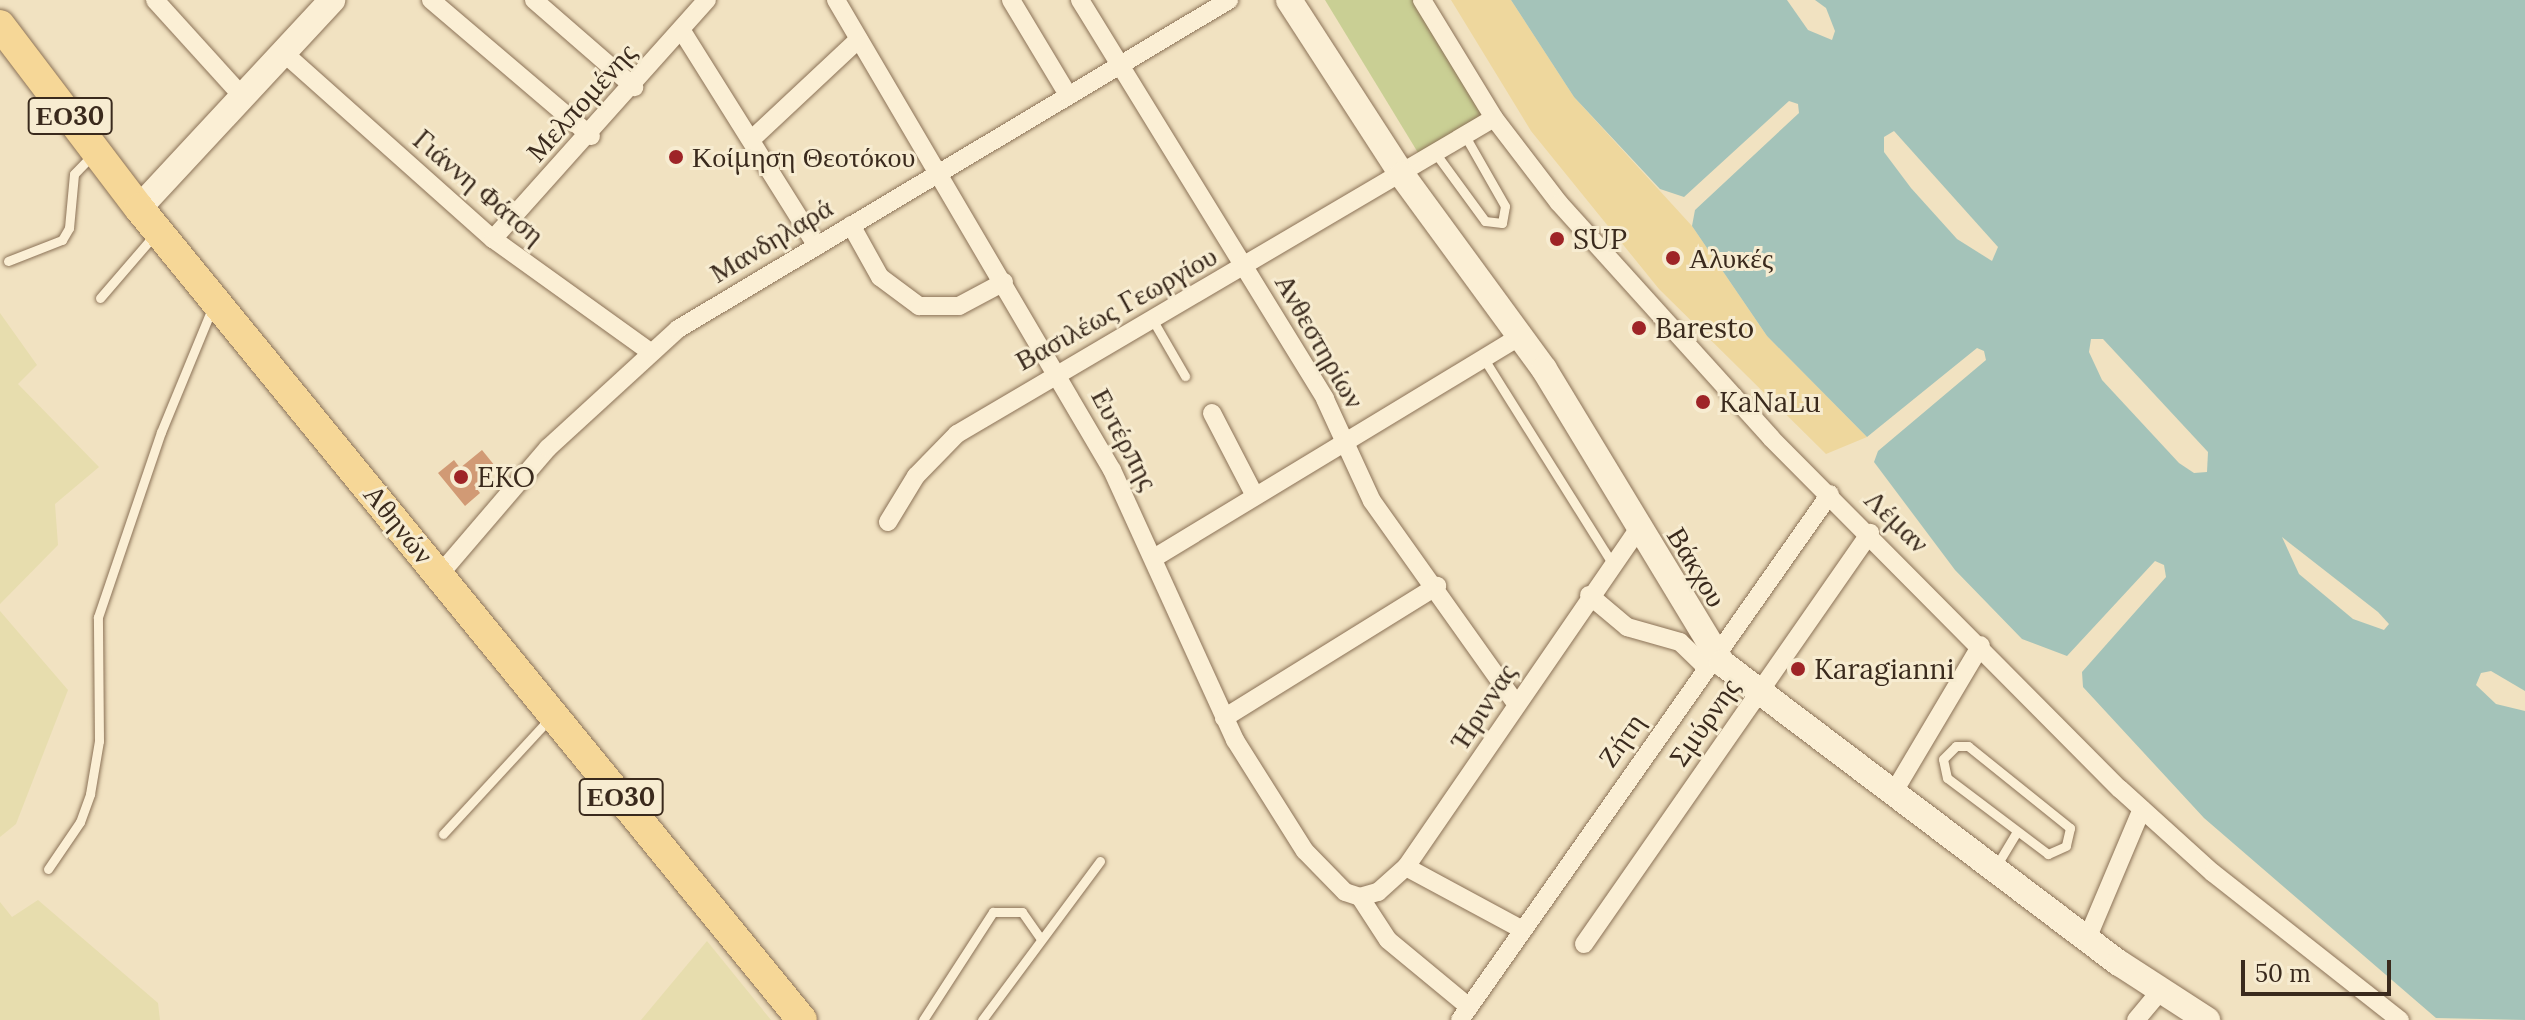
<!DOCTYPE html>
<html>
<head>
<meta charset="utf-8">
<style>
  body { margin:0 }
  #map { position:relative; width:2525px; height:1020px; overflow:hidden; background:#f1e2c1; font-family:Lora,serif }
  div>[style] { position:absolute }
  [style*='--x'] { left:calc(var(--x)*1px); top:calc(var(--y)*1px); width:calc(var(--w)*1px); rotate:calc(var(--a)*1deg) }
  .farmland>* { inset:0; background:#e7ddae }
  .green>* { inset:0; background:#c9cf94 }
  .sand>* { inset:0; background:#eed79d }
  .water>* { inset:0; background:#a4c3b9 }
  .pier>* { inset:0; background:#f1e2c1 }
  .building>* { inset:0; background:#d19a75 }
  .roads { filter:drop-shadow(0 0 2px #8b7257) drop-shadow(0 0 2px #8b7257) }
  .lane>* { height:9px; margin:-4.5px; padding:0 4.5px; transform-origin:4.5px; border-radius:4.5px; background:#fbefd5 }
  .street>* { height:18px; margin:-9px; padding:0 9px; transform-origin:9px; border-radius:9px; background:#fbefd5 }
  .secondary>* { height:26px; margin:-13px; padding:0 13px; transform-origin:13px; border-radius:13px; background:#fbefd5 }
  .primary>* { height:30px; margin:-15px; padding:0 15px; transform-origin:15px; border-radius:15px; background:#f6d797 }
  .dots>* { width:22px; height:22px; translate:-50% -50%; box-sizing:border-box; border:4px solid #f7ecd1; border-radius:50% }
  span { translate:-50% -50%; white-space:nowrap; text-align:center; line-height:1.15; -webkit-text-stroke:6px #f7ecd1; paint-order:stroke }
  .shield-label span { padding:2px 6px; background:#f7ecd1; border:2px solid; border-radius:6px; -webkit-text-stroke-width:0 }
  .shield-label { font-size:26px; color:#3a2a1d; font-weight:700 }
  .street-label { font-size:28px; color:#3a2a1d }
  .poi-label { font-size:28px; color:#3a2a1d }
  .left { translate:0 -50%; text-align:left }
  .scale { position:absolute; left:2241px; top:960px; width:150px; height:36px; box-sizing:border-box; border:4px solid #3a2a1d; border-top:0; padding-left:10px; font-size:24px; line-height:28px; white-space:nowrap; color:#3a2a1d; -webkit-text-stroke:6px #f7ecd1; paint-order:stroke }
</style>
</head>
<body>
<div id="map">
  <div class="farmland">
    <i style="clip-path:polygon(0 313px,37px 365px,18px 384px,99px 467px,55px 504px,58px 545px,0 604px)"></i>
    <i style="clip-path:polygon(0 611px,68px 690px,16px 824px,0 837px)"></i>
    <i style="clip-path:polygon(38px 900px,158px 1003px,160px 1020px,0 1020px,0 902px,12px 917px)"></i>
    <i style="clip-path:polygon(707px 941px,771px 1020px,641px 1020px)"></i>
  </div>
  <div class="green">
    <i style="clip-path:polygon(1325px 0,1413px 0,1486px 117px,1420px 156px)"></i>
  </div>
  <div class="sand">
    <i style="clip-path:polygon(1451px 0,1511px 0,1574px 97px,1692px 226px,1767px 336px,1867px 437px,1826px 454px,1659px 289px,1531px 131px)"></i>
  </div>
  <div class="water">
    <i style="clip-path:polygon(1511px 0,2525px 0,2525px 1020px,2436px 1018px,2204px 818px,2083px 687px,2082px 672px,2166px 577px,2164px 565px,2155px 561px,2067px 656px,2022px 639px,1955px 570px,1874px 462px,1878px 451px,1986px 360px,1984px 351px,1977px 348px,1867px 437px,1767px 336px,1692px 226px,1695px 210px,1799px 113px,1798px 104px,1789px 101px,1684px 197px,1660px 189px,1574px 97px)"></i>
  </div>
  <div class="pier">
    <i style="clip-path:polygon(1787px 0,1815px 0,1826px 8px,1835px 31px,1832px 40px,1808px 30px)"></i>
    <i style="clip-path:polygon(1894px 131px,1998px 247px,1992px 261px,1957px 239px,1911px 188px,1884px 152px,1884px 137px)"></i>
    <i style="clip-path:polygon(2091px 339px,2103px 339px,2208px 452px,2207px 472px,2194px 473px,2179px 463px,2102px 380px,2089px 352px)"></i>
    <i style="clip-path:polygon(2282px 537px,2378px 612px,2389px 624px,2384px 630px,2353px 619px,2299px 574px)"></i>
    <i style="clip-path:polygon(2491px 671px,2525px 691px,2525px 711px,2496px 704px,2476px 685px,2481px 673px)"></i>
  </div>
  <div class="building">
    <i style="clip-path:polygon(482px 450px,495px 466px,474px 485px,480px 493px,465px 506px,438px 473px,454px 460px,460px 468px)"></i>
  </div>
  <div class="roads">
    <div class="lane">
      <i style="--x:1436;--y:154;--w:83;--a:53.8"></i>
      <i style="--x:1485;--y:221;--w:17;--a:7"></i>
      <i style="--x:1502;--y:223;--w:17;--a:-80"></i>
      <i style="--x:1505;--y:206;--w:81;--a:-119.7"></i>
      <i style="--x:8;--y:261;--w:58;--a:-21.3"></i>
      <i style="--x:62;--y:240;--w:14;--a:-60"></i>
      <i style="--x:69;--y:228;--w:54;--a:-84.7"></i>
      <i style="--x:74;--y:174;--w:29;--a:-46"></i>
      <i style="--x:100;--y:298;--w:84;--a:-49.3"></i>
      <i style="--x:1152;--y:319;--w:66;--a:59.9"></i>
      <i style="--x:1484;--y:359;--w:241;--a:57.9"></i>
      <i style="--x:1956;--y:746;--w:12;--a:0"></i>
      <i style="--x:1968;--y:746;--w:131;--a:38.8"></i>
      <i style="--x:2070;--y:828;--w:18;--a:103"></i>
      <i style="--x:2066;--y:846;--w:20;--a:156"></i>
      <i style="--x:2048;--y:854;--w:126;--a:-143"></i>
      <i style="--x:1947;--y:778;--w:19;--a:-102"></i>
      <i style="--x:1943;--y:759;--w:18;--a:-45"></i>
      <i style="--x:443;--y:834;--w:156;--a:-47.3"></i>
      <i style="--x:1995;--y:868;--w:41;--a:-59"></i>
      <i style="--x:48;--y:869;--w:57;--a:-55.8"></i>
      <i style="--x:80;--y:822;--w:30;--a:-70"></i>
      <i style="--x:90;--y:794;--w:54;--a:-80.4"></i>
      <i style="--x:99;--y:741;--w:124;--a:-90.5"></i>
      <i style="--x:98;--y:617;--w:195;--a:-71.2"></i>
      <i style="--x:161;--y:432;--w:136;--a:-67.6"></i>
      <i style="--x:923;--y:1020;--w:129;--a:-57.1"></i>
      <i style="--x:993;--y:912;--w:29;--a:0"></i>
      <i style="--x:1022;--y:912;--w:33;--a:55"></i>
      <i style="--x:982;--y:1020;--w:198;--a:-53.4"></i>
    </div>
    <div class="street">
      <i style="--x:155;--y:0;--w:131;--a:47.8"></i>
      <i style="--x:431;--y:0;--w:210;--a:40.4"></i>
      <i style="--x:534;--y:0;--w:133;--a:41"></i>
      <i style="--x:836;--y:0;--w:545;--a:59.58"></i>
      <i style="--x:1112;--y:470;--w:297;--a:65.5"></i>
      <i style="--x:1235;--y:740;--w:131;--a:57.8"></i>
      <i style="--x:1305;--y:851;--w:57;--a:45.7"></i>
      <i style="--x:1345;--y:892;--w:16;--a:18"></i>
      <i style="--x:1360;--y:897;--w:19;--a:-16"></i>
      <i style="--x:1378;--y:892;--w:38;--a:-42"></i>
      <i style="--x:1406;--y:867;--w:410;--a:-55.5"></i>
      <i style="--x:1011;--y:0;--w:111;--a:59"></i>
      <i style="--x:1080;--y:0;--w:468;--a:58.4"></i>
      <i style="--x:1325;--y:399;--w:112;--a:65.3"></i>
      <i style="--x:1372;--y:501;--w:250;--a:54.6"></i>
      <i style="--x:1422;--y:0;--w:138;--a:58.6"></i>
      <i style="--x:1494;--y:118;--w:107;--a:52.6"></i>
      <i style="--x:1559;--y:203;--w:316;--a:47.9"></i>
      <i style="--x:1771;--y:438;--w:495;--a:45.2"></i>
      <i style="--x:2120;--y:789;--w:125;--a:42.1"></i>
      <i style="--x:2213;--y:873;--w:238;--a:38.2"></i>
      <i style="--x:682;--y:31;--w:254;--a:57.9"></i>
      <i style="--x:284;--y:53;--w:280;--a:41.7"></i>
      <i style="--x:493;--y:239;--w:192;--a:35.7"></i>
      <i style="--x:752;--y:139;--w:146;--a:-43.1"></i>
      <i style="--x:851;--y:225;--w:60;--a:60.9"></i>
      <i style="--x:880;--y:277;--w:49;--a:36.6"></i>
      <i style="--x:919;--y:306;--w:40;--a:0"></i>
      <i style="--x:959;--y:306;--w:51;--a:-28.1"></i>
      <i style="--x:493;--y:239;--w:321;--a:-48.2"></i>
      <i style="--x:1212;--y:413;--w:93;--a:62.6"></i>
      <i style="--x:888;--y:522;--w:54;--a:-58.7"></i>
      <i style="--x:916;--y:476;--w:59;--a:-45.7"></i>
      <i style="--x:957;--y:434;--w:623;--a:-30.47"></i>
      <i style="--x:1154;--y:558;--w:429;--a:-31.2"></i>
      <i style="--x:440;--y:574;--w:166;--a:-49.4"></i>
      <i style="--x:548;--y:448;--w:176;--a:-42.5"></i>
      <i style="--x:678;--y:329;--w:642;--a:-30.84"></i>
      <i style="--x:1589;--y:595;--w:50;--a:40.1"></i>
      <i style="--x:1627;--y:627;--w:55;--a:15.8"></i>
      <i style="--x:1680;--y:642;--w:36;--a:44"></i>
      <i style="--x:1224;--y:718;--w:251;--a:-31.8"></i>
      <i style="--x:1892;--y:795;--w:174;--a:-59.3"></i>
      <i style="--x:1406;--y:867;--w:133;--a:28.3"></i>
      <i style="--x:1360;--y:897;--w:51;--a:56.9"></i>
      <i style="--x:1388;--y:940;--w:105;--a:39.6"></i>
      <i style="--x:2087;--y:939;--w:141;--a:-67.1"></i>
      <i style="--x:1584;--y:944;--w:501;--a:-55.17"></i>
      <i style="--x:1460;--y:1020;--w:643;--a:-54.88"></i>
      <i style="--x:2136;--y:1020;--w:38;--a:-50"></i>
    </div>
    <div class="secondary">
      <i style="--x:1289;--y:0;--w:208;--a:57.1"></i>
      <i style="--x:1402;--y:175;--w:240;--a:53.8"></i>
      <i style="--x:1544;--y:369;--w:344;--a:58.8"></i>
      <i style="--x:1722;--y:663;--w:498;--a:37.1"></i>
      <i style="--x:2119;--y:963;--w:105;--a:32.9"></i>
      <i style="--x:139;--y:208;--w:284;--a:-47.1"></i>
    </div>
    <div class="primary">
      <i style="--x:0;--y:25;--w:230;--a:52.8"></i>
      <i style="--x:139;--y:208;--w:1048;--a:50.77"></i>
    </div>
  </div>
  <div class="dots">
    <i style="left:676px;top:157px;background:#9e2427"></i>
    <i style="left:1557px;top:239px;background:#9e2427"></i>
    <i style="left:1673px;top:258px;background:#9e2427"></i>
    <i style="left:1639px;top:328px;background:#9e2427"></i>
    <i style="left:1703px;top:402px;background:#9e2427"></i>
    <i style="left:461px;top:477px;background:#9e2427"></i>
    <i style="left:1798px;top:669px;background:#9e2427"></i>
  </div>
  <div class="shield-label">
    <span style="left:70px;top:116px">ΕΟ30</span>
    <span style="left:621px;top:797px">ΕΟ30</span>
  </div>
  <div class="street-label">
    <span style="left:581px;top:102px;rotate:-48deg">Μελπομένης</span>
    <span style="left:479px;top:187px;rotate:40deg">Γιάννη Φάτση</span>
    <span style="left:771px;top:240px;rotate:-31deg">Μανδηλαρά</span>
    <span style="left:1116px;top:308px;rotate:-29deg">Βασιλέως Γεωργίου</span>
    <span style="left:1320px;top:341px;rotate:60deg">Ανθεστηρίων</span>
    <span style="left:1125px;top:439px;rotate:62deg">Ευτέρπης</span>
    <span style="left:1897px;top:521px;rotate:44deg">Λέμαν</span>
    <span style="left:399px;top:524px;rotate:51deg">Αθηνών</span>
    <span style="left:1697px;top:567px;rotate:59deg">Βάκχου</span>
    <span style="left:1483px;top:706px;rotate:-57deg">Ήριννας</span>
    <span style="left:1704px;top:722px;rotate:-55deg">Σμύρνης</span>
    <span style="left:1621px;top:740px;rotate:-55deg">Ζήτη</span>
  </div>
  <div class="poi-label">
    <span class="left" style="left:692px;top:157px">Κοίμηση Θεοτόκου</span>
    <span class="left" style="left:1573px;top:239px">SUP</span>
    <span class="left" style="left:1689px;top:258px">Αλυκές</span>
    <span class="left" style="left:1655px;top:328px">Baresto</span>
    <span class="left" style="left:1719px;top:402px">KaNaLu</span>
    <span class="left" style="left:477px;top:477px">EKO</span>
    <span class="left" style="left:1814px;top:669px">Karagianni</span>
  </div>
  <div class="scale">50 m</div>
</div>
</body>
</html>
